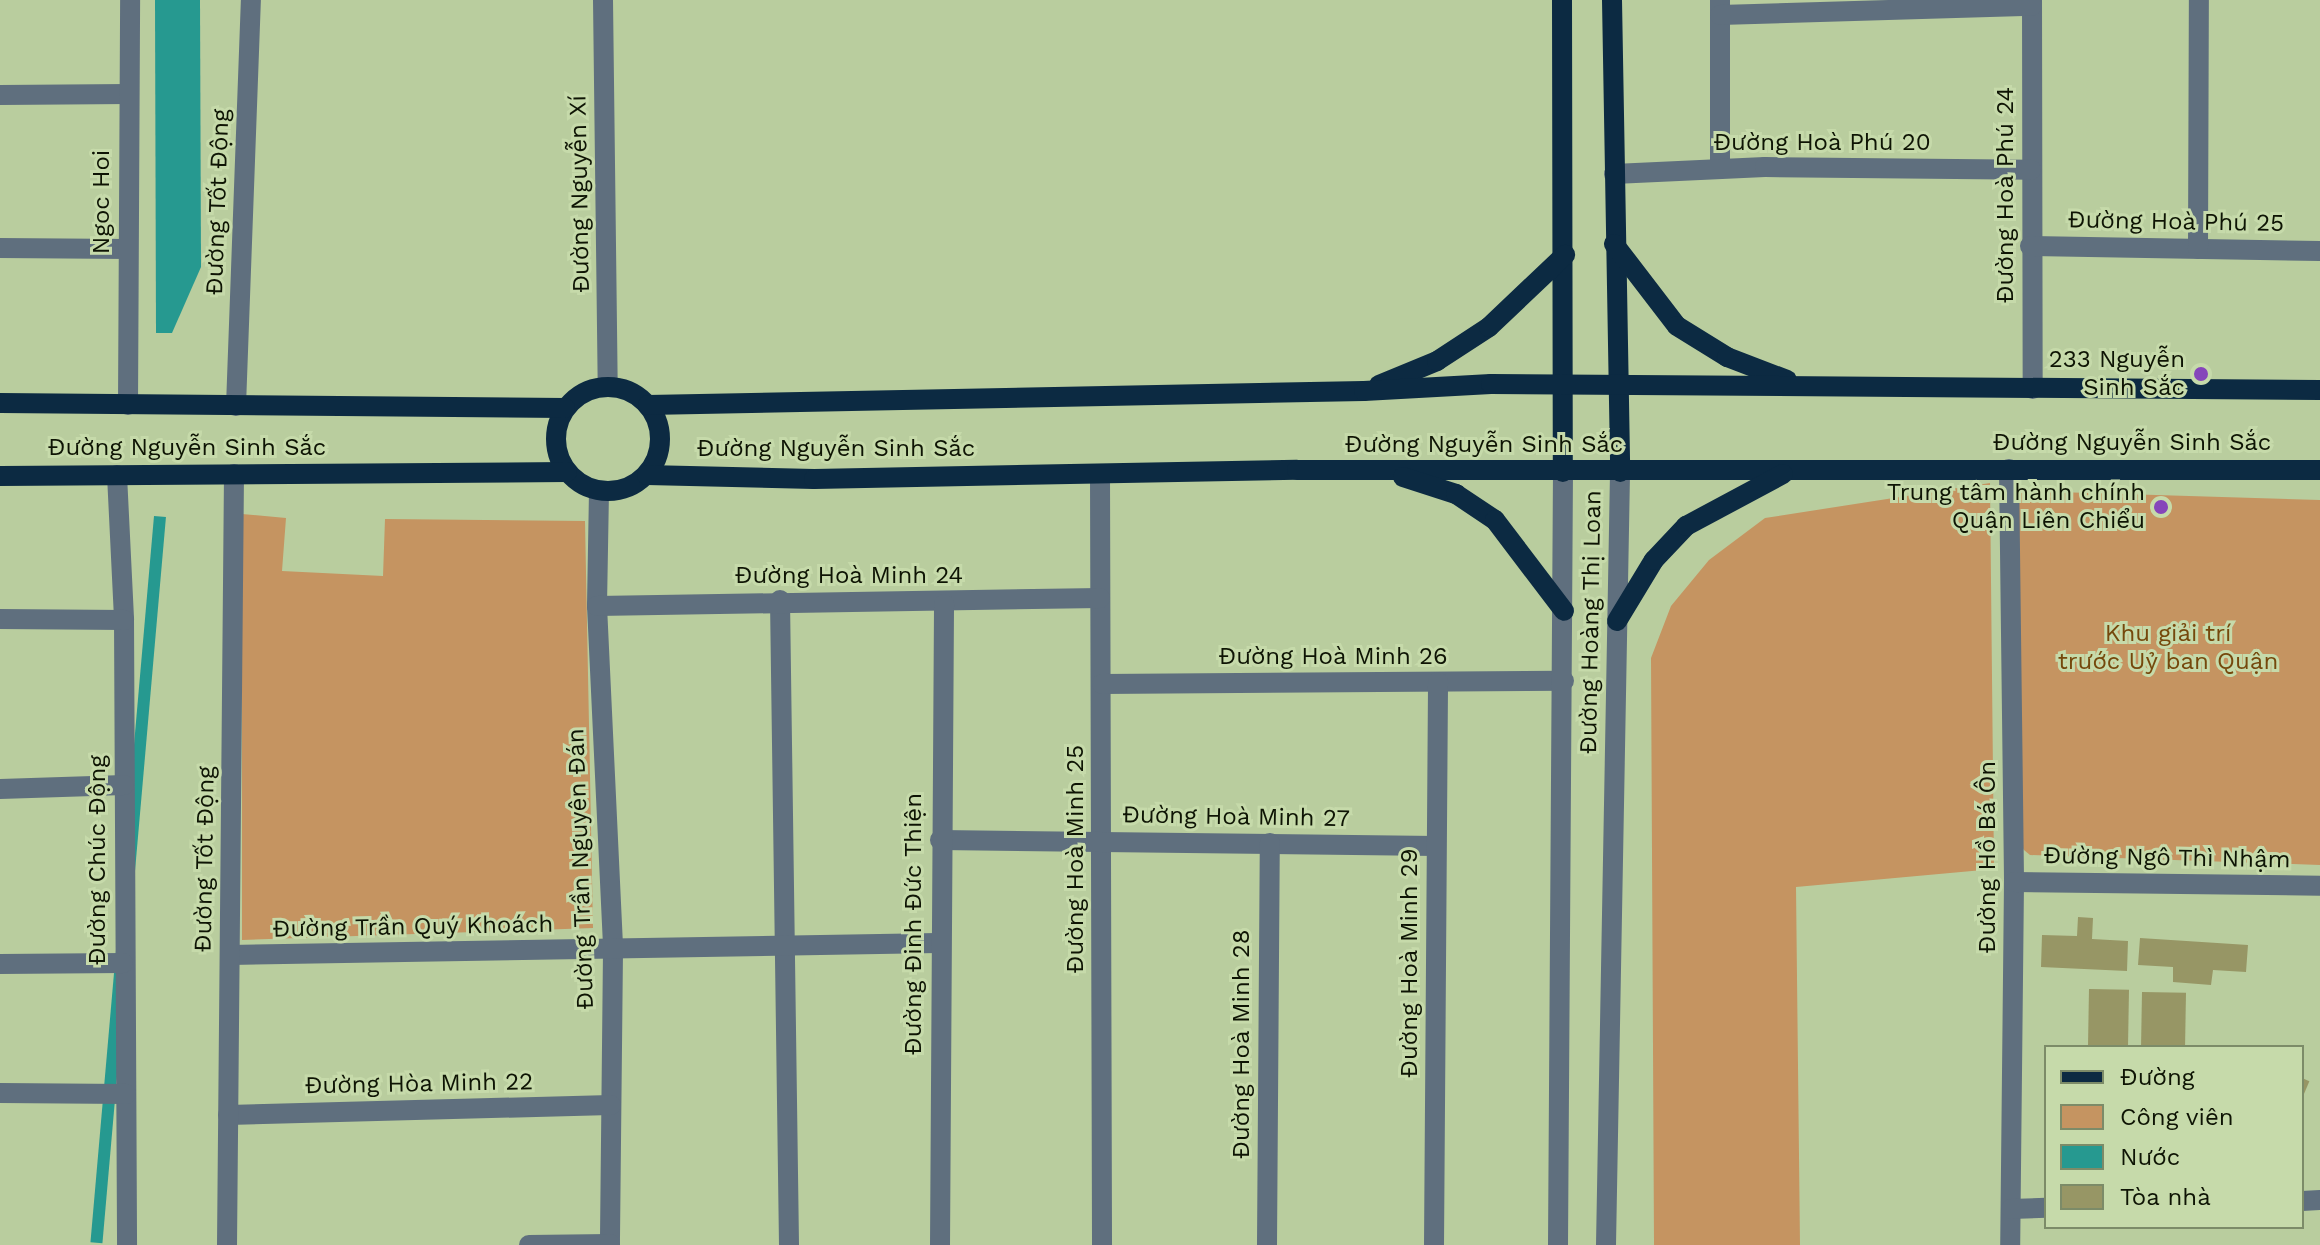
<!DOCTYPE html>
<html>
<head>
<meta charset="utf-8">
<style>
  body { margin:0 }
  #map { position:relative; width:2320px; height:1245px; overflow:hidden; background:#b9cd9e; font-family:"Work Sans",sans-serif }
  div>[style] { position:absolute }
  .green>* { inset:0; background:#c59461 }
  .water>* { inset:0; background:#269990; transform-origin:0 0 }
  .building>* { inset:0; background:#979665; transform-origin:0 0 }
  .minor>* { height:20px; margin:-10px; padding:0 10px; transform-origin:10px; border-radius:10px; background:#5f6f7e }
  .major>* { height:20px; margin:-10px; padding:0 10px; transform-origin:10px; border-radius:10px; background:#0c2a42 }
  .major>.ring { margin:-10px; padding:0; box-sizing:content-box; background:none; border:20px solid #0c2a42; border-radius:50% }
  .dots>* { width:22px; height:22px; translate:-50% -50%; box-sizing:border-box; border:4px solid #c6daaa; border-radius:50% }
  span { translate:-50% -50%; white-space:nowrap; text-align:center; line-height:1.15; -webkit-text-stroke:6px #c6daaa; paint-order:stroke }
  .street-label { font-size:24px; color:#0e1404 }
  .poi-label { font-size:24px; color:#0e1404 }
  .right { translate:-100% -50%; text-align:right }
  .park-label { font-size:24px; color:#75480c }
  .legend { position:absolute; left:2044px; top:1045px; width:260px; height:184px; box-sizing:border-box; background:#c6daaa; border:2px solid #7c8b68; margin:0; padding:10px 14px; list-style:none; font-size:24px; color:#0e1404 }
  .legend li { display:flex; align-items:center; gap:16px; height:40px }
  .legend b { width:40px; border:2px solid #7c8b68 }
</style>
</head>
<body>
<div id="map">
  <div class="green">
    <i style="clip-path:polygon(1990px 483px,1994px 869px,1796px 887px,1800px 1245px,1654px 1245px,1651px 658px,1671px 606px,1709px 560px,1765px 518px)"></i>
    <i style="clip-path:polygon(2025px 491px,2320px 500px,2320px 865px,2030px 855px,2024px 850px,2020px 843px,2017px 494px)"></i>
    <i style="clip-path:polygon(242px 514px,286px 518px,282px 571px,383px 576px,385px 519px,585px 521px,593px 928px,242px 940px)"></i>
  </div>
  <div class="water">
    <i style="clip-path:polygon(155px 0,200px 0,201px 267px,172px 333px,156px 333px)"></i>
    <i style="left:154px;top:516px;width:12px;height:729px;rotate:5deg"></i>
  </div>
  <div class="building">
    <i style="clip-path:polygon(2078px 917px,2093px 918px,2092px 939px,2128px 941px,2127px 971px,2041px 967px,2042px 935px,2077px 936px)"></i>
    <i style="clip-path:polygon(2140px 938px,2248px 945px,2246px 972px,2213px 970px,2211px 985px,2173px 982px,2173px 967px,2138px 965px)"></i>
    <i style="left:2089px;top:989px;width:40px;height:58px;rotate:1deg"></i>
    <i style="left:2142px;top:992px;width:44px;height:55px;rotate:1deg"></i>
    <i style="left:2302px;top:1078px;width:8px;height:50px;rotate:23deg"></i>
  </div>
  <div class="minor">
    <i style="left:603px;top:0;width:386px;rotate:89.3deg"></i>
    <i style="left:1720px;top:0;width:169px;rotate:90deg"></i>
    <i style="left:2032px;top:0;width:389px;rotate:89.9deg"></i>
    <i style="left:1720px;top:15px;width:312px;rotate:-1.7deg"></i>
    <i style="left:0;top:95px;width:129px;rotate:-0.4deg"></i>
    <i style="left:1614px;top:174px;width:151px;rotate:-2.7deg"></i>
    <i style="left:1765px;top:167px;width:266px;rotate:0.6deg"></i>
    <i style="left:2030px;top:246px;width:290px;rotate:1deg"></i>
    <i style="left:0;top:248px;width:128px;rotate:0.4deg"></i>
    <i style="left:2198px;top:249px;width:249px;rotate:-89.8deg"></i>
    <i style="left:128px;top:405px;width:405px;rotate:-89.7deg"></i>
    <i style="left:236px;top:406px;width:406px;rotate:-87.9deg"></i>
    <i style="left:2009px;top:469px;width:413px;rotate:89.3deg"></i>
    <i style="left:2014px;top:882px;width:363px;rotate:90.6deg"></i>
    <i style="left:1100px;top:474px;width:771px;rotate:89.85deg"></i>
    <i style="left:117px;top:475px;width:145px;rotate:87.2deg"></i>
    <i style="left:124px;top:620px;width:625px;rotate:89.72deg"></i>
    <i style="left:599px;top:491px;width:115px;rotate:91deg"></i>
    <i style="left:597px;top:606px;width:345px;rotate:87.3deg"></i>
    <i style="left:613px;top:951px;width:294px;rotate:90.6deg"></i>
    <i style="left:780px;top:600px;width:645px;rotate:89.2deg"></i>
    <i style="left:597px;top:606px;width:503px;rotate:-0.91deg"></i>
    <i style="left:0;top:619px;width:124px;rotate:0.5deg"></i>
    <i style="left:1102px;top:684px;width:462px;rotate:-0.4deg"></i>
    <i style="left:0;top:789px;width:124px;rotate:-1.8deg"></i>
    <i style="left:940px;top:840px;width:496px;rotate:0.7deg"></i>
    <i style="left:2014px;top:882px;width:306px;rotate:0.7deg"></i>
    <i style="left:230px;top:955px;width:708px;rotate:-0.97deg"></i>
    <i style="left:0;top:964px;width:123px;rotate:-0.5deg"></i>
    <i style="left:0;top:1093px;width:126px;rotate:0.5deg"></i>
    <i style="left:228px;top:1115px;width:383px;rotate:-1.5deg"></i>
    <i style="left:2302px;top:1201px;width:18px;rotate:-3deg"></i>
    <i style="left:2011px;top:1209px;width:35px;rotate:-2deg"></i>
    <i style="left:227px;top:1245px;width:771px;rotate:-89.48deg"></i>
    <i style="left:529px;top:1245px;width:81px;rotate:-0.7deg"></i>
    <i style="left:940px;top:1245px;width:641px;rotate:-89.64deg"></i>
    <i style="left:1267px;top:1245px;width:402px;rotate:-89.6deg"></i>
    <i style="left:1434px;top:1245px;width:563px;rotate:-89.59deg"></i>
    <i style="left:1558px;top:1245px;width:773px;rotate:-89.63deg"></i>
    <i style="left:1606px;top:1245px;width:773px;rotate:-88.96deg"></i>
  </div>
  <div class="major">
    <i style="left:1562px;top:0;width:472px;rotate:89.9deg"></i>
    <i style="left:1612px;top:0;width:472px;rotate:89deg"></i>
    <i style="left:1614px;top:244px;width:103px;rotate:52.5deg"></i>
    <i style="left:1677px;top:326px;width:59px;rotate:31.8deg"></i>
    <i style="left:1727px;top:357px;width:64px;rotate:21deg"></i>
    <i style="left:1379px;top:385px;width:63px;rotate:-22.5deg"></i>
    <i style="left:1437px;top:361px;width:62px;rotate:-33.2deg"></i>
    <i style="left:1489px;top:327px;width:105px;rotate:-43.5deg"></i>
    <i class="ring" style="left:556px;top:387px;width:84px;height:84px"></i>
    <i style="left:0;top:403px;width:565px;rotate:0.51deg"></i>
    <i style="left:648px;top:405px;width:716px;rotate:-1.12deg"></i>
    <i style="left:1364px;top:391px;width:127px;rotate:-3.2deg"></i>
    <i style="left:1491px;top:384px;width:829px;rotate:0.41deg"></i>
    <i style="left:647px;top:475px;width:167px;rotate:1.4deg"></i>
    <i style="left:814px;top:479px;width:483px;rotate:-1.1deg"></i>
    <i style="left:1297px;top:470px;width:1023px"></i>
    <i style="left:0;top:476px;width:567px;rotate:-0.4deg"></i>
    <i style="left:1403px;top:477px;width:56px;rotate:17.8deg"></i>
    <i style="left:1456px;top:494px;width:47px;rotate:33.7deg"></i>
    <i style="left:1495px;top:520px;width:114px;rotate:52.8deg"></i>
    <i style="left:1617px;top:621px;width:71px;rotate:-58.8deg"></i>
    <i style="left:1654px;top:560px;width:47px;rotate:-46.7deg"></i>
    <i style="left:1686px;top:526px;width:110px;rotate:-28.2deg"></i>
  </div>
  <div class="dots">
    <i style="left:2201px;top:374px;background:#8645ba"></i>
    <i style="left:2161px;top:507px;background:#8645ba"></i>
  </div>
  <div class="street-label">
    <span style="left:1822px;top:143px">Đường Hoà Phú 20</span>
    <span style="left:580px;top:194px;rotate:-91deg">Đường Nguyễn Xí</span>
    <span style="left:2006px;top:195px;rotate:-90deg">Đường Hoà Phú 24</span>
    <span style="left:102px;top:202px;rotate:-90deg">Ngoc Hoi</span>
    <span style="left:218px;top:202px;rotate:-88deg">Đường Tốt Động</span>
    <span style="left:2176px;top:222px;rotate:1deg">Đường Hoà Phú 25</span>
    <span style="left:2132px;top:443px">Đường Nguyễn Sinh Sắc</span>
    <span style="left:1484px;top:445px">Đường Nguyễn Sinh Sắc</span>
    <span style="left:187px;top:448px">Đường Nguyễn Sinh Sắc</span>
    <span style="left:836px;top:449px">Đường Nguyễn Sinh Sắc</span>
    <span style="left:849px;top:576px">Đường Hoà Minh 24</span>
    <span style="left:1591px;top:622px;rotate:-89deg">Đường Hoàng Thị Loan</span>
    <span style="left:1333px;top:657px">Đường Hoà Minh 26</span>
    <span style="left:1236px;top:817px;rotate:1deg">Đường Hoà Minh 27</span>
    <span style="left:1988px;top:857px;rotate:-90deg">Đường Hồ Bá Ôn</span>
    <span style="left:2167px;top:858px;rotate:1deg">Đường Ngô Thì Nhậm</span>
    <span style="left:205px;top:859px;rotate:-89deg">Đường Tốt Động</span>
    <span style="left:1076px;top:859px;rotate:-90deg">Đường Hoà Minh 25</span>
    <span style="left:98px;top:860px;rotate:-90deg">Đường Chúc Động</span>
    <span style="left:581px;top:869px;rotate:-92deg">Đường Trần Nguyên Đán</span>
    <span style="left:914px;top:924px;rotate:-90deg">Đường Đinh Đức Thiện</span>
    <span style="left:413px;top:927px;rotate:-1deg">Đường Trần Quý Khoách</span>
    <span style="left:1410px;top:963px;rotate:-90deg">Đường Hoà Minh 29</span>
    <span style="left:1242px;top:1044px;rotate:-90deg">Đường Hoà Minh 28</span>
    <span style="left:419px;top:1084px;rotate:-1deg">Đường Hòa Minh 22</span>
  </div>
  <div class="poi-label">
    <span class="right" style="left:2185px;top:374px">233 Nguyễn<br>Sinh Sắc</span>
    <span class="right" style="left:2145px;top:507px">Trung tâm hành chính<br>Quận Liên Chiểu</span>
  </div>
  <div class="park-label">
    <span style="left:2168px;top:648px">Khu giải trí<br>trước Uỷ ban Quận</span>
  </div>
  <ul class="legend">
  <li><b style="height:10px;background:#0c2a42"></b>Đường</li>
  <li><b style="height:22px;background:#c59461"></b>Công viên</li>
  <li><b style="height:22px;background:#269990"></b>Nước</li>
  <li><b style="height:22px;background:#979665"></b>Tòa nhà</li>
  </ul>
</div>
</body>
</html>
